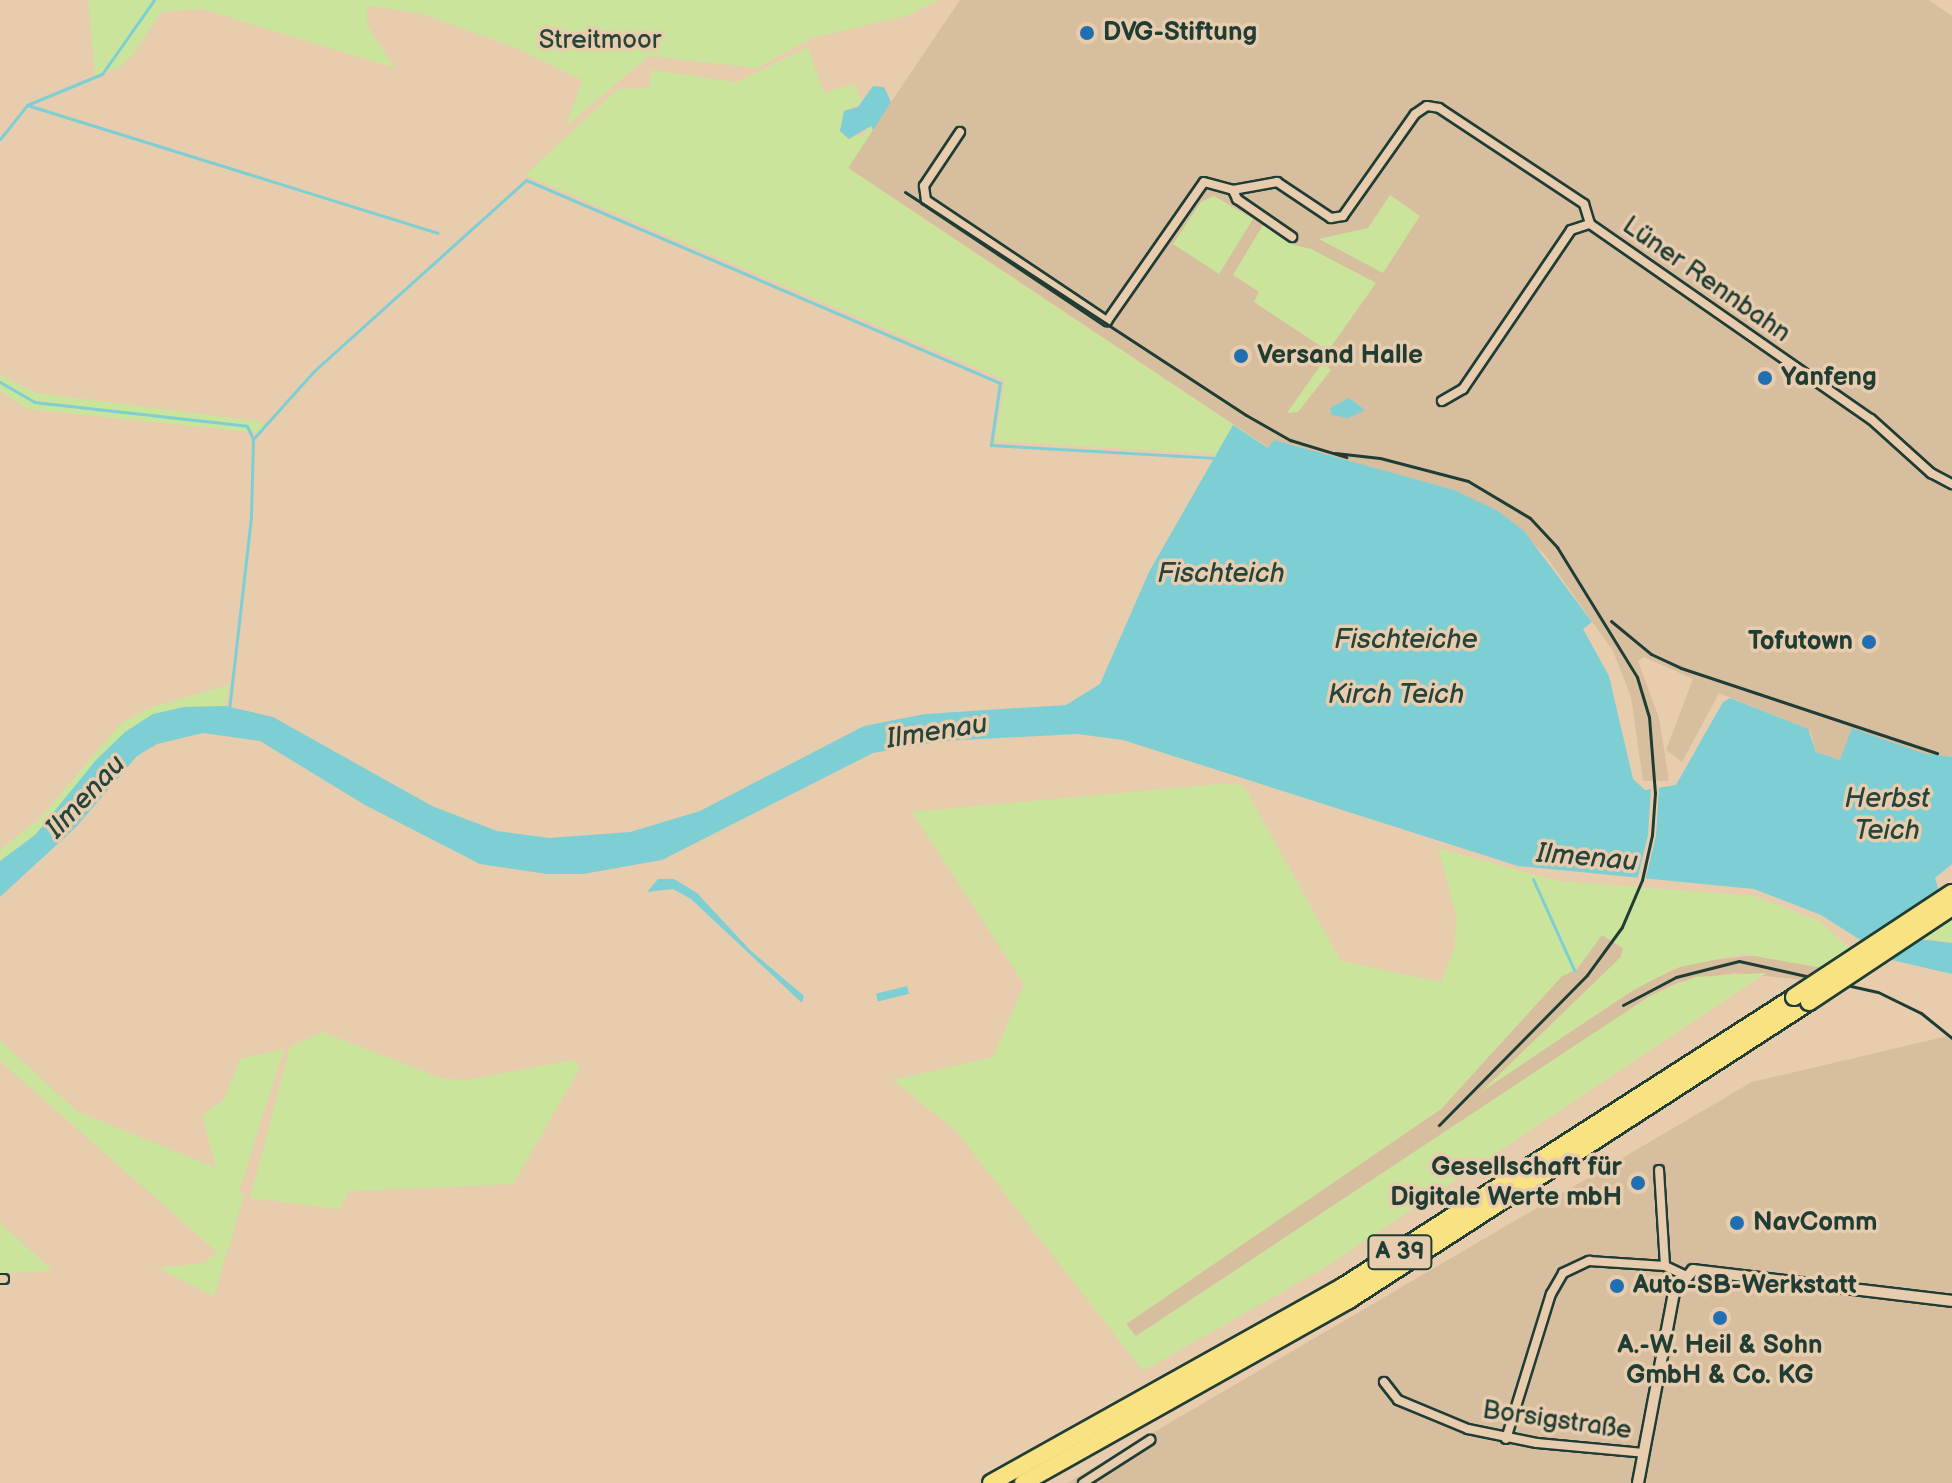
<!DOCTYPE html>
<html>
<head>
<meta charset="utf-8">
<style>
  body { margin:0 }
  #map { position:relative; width:1952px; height:1483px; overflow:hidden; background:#e7ccae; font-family:"Balsamiq Sans",sans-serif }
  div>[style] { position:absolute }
  .built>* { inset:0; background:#d7be9f }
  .green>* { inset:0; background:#cae59b }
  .water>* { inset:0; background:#7dcfd4; transform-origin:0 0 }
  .pier>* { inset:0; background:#e7ccae }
  .stream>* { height:3px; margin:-1.5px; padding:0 1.5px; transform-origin:1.5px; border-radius:1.5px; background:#7dcfd4 }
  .roads { filter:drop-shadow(2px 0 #1f3d34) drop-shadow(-2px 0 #1f3d34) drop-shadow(0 2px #1f3d34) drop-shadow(0 -2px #1f3d34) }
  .minor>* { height:8px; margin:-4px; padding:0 4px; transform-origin:4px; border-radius:4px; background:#e7ccae }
  .tertiary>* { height:10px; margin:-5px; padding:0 5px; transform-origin:5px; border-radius:5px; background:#e7ccae }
  .motorway>* { height:16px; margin:-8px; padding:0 8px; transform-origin:8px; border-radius:8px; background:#f8e281 }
  .rail>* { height:3px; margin:-1.5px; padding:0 1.5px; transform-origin:1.5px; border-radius:1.5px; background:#1f3d34 }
  .bridges { filter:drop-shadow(2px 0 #1f3d34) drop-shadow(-2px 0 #1f3d34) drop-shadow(0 2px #1f3d34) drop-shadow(0 -2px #1f3d34) }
  .motorway-bridge>* { height:16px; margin:-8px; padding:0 8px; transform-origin:8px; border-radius:8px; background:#f8e281 }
  .dots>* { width:22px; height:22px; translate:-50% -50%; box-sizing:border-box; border:4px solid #e7ccae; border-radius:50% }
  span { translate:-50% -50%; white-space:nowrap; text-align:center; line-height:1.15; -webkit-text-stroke:7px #e7ccae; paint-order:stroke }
  .shield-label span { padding:2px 6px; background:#e7ccae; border:2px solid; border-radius:6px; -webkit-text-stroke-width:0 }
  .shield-label { font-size:24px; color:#1f3d34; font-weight:700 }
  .poi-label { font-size:26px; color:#1f3d34; font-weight:700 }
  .left { translate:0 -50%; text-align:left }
  .right { translate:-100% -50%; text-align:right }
  .park-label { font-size:26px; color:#284539 }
  .street-label { font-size:26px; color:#1f3d34 }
  .water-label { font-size:28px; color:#24443c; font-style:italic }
</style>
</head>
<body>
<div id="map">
  <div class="built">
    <i style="clip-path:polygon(960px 0,1929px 0,1952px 16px,1952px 757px,1922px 753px,1841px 760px,1816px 752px,1811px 733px,1803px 727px,1719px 693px,1682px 762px,1666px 750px,1693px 679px,1644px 657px,1638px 661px,1659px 718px,1669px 781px,1643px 781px,1631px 697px,1613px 651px,1546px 556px,1511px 521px,1453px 490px,1274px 440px,1269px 448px,847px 167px)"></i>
    <i style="clip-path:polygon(1602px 935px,1623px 948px,1621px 957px,1487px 1087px,1643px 984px,1691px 962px,1760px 955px,1823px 968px,1804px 980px,1735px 973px,1679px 982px,1650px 996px,1136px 1337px,1126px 1324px,1441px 1109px,1562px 976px,1577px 969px)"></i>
    <i style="clip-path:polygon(1952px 1035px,1952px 1483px,1067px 1483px,1752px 1082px)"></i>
  </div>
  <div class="green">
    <i style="clip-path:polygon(88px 0,939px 0,906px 16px,812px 38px,757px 68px,649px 56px,566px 126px,582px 80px,516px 48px,420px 13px,367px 6px,367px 25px,395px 68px,202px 9px,161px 12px,133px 55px,120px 67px,95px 77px)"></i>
    <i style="clip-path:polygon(808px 47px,824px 93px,854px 84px,862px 103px,844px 111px,840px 131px,844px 136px,863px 136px,871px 126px,873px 130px,848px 168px,1268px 448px,1630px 774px,1640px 788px,1660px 792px,1815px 753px,1952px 863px,1101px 684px,1219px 454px,995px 441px,1005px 380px,525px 175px,618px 89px,649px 88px,651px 70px,737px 82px)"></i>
    <i style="clip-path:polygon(1390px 195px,1420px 216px,1383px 273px,1319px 239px,1368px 228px)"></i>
    <i style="clip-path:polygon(1214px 196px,1253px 219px,1219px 274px,1173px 244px,1201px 202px)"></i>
    <i style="clip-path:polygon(1263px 225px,1291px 244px,1311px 249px,1376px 283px,1328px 351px,1254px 302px,1259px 292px,1233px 275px)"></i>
    <i style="clip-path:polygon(1323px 362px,1331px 370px,1298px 412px,1287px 413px)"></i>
    <i style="clip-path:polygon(0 375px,37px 393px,256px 421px,269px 427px,259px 433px,27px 409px,0 391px)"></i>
    <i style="clip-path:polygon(229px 685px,225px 706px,184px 707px,153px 714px,35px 835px,0 861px,0 850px,41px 817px,120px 724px,149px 708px)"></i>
    <i style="clip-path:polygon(1220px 784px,1243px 785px,1341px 961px,1441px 982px,1455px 946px,1456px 915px,1438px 848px,1558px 881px,1754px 896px,1819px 921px,1851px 949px,1823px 968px,1743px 954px,1675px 968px,1628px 993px,1481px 1092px,1621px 957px,1623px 948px,1602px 935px,1577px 969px,1562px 976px,1441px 1109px,1126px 1324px,1136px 1336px,1650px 996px,1695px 977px,1766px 973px,1321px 1270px,1143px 1371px,956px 1131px,893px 1080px,993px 1057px,1024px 984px,912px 812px)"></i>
    <i style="clip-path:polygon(1952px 917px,1952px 942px,1919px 938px)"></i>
    <i style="clip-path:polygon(322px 1032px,441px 1078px,466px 1080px,574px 1060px,580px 1068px,513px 1184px,349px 1191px,339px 1209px,250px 1198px,290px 1047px)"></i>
    <i style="clip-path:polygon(0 1040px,76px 1111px,216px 1168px,202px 1115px,224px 1100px,240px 1059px,284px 1049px,239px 1191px,244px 1195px,214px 1296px,158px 1268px,204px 1263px,217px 1252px,0 1061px)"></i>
    <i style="clip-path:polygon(0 1223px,53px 1271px,0 1273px)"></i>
  </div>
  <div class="water">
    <i style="clip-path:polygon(873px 86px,884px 87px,891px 102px,873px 130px,871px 126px,849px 139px,840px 131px,844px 111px,858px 107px)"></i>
    <i style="clip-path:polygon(1349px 398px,1365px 410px,1348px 418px,1332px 415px,1330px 408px)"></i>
    <i style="clip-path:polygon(1233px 425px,1268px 448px,1274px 440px,1454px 490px,1498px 511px,1524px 531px,1592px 622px,1583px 629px,1609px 676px,1633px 779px,1645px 790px,1676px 785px,1723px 702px,1730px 698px,1808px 729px,1816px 752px,1840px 760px,1852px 728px,1922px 753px,1952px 757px,1952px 864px,1935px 878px,1939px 891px,1889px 924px,1918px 939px,1952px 943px,1952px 974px,1892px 960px,1821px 915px,1754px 889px,1518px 866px,1123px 740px,1077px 734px,944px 741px,873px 753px,662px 860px,583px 874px,547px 874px,480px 864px,365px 805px,260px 741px,203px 733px,157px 744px,137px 756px,76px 827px,0 897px,0 861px,35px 835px,96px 760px,125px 732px,153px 714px,184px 707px,225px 706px,273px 717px,432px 806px,497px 831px,549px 838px,630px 832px,700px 811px,864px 726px,925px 714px,1066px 705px,1100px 684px,1149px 572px)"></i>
    <i style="clip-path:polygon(658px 879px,674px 879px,697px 893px,750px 950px,804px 996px,802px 1003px,691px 899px,673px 889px,647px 892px)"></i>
    <i style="left:907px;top:986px;width:8px;height:32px;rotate:76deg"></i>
  </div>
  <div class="pier">
    <i style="clip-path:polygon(1651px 787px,1659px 787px,1656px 836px,1644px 885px,1636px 885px,1648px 835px)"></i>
  </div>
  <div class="stream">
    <i style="left:27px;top:105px;width:430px;rotate:17.3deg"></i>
    <i style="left:0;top:139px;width:43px;rotate:-51.5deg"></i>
    <i style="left:27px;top:105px;width:81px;rotate:-22.5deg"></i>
    <i style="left:102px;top:74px;width:90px;rotate:-54.9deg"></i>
    <i style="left:0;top:382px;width:39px;rotate:30deg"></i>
    <i style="left:34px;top:402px;width:214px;rotate:6.4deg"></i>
    <i style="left:247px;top:426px;width:14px;rotate:65deg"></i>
    <i style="left:253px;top:439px;width:78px;rotate:91.5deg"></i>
    <i style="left:251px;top:517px;width:193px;rotate:96.5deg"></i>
    <i style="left:253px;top:439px;width:91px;rotate:-48.1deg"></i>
    <i style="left:314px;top:371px;width:285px;rotate:-42deg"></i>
    <i style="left:526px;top:180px;width:516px;rotate:23.18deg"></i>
    <i style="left:1000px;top:383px;width:63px;rotate:98.3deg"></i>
    <i style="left:991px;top:445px;width:228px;rotate:3.3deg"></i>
    <i style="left:1533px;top:879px;width:100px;rotate:65.7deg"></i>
  </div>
  <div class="roads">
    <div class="minor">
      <i style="left:960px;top:132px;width:65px;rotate:123.7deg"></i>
      <i style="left:924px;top:186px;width:14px;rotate:82deg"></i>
      <i style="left:926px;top:200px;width:218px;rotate:33.8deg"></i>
      <i style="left:1107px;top:321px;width:169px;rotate:-55.1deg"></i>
      <i style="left:1204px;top:182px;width:30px;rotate:15deg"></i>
      <i style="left:1233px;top:190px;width:45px;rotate:-10.3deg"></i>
      <i style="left:1277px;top:182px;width:65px;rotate:33.7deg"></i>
      <i style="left:1331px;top:218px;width:12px;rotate:-9deg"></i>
      <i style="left:1343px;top:216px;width:125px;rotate:-54.8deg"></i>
      <i style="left:1415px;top:114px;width:14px;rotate:-34deg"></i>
      <i style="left:1427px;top:106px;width:12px;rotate:9deg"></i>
      <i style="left:1439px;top:108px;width:174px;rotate:33.5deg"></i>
      <i style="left:1584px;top:204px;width:21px;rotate:73deg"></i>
      <i style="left:1233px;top:190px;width:10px;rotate:66deg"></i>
      <i style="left:1237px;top:199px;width:67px;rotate:34.6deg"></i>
      <i style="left:1442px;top:401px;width:24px;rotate:-30deg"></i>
      <i style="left:1463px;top:389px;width:192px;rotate:-55.8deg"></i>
      <i style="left:1571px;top:230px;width:20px;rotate:-18deg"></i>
      <i style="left:1590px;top:224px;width:342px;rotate:34.8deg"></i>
      <i style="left:1871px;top:419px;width:81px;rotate:42deg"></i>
      <i style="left:1931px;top:473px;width:24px;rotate:28deg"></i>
      <i style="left:1659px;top:1170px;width:96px;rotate:86.4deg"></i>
      <i style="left:0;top:1279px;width:4px"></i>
      <i style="left:1384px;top:1382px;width:23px;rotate:52deg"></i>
      <i style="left:1398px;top:1400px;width:76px;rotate:22.5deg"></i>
      <i style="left:1468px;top:1429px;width:70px;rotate:11.5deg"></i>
      <i style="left:1537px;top:1443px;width:107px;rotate:5.3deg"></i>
      <i style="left:1506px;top:1439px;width:152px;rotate:-72.8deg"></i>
      <i style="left:1551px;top:1294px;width:24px;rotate:-60deg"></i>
      <i style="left:1563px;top:1273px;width:29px;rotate:-25deg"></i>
      <i style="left:1589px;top:1261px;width:76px;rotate:3.8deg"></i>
      <i style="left:1665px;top:1266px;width:21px;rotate:25deg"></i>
      <i style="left:1083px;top:1483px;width:80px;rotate:-32.7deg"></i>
    </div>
    <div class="tertiary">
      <i style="left:1638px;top:1483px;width:194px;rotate:-79.3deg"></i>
      <i style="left:1674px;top:1292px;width:29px;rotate:-49deg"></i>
      <i style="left:1693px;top:1270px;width:261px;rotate:6.8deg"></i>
    </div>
    <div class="motorway">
      <i style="left:991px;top:1483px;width:402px;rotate:-29.2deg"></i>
      <i style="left:1342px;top:1287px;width:537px;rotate:-32.68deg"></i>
      <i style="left:1023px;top:1483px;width:374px;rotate:-29.3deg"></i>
      <i style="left:1349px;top:1300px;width:548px;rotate:-32.94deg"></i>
    </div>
  </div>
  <div class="rail">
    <i style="left:905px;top:192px;width:407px;rotate:33.2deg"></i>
    <i style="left:1246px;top:415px;width:51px;rotate:29.6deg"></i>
    <i style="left:1290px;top:440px;width:59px;rotate:16.9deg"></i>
    <i style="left:1335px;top:453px;width:45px;rotate:6.3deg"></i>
    <i style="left:1380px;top:458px;width:91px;rotate:14.6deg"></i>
    <i style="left:1468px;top:481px;width:72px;rotate:30.8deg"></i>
    <i style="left:1530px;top:518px;width:40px;rotate:47deg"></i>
    <i style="left:1557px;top:547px;width:153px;rotate:58.4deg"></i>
    <i style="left:1637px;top:677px;width:42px;rotate:73.3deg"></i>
    <i style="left:1649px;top:717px;width:76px;rotate:85.5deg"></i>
    <i style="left:1655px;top:793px;width:42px;rotate:94.1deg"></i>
    <i style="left:1652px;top:835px;width:46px;rotate:102.5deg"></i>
    <i style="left:1642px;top:880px;width:51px;rotate:113.1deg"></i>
    <i style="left:1622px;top:927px;width:59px;rotate:126.1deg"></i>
    <i style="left:1587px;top:975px;width:211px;rotate:134.6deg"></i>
    <i style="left:1611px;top:621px;width:52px;rotate:39.5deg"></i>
    <i style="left:1651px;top:654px;width:33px;rotate:25deg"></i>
    <i style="left:1681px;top:668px;width:270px;rotate:18.4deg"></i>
    <i style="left:1623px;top:1005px;width:60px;rotate:-27.8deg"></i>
    <i style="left:1676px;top:977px;width:65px;rotate:-14.3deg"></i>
    <i style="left:1739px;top:961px;width:142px;rotate:12.6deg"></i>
    <i style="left:1878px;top:992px;width:48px;rotate:26deg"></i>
    <i style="left:1921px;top:1013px;width:40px;rotate:39deg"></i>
  </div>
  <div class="bridges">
    <div class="motorway-bridge">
      <i style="left:1794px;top:997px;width:189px;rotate:-33.4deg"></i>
      <i style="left:1809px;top:1002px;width:172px;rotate:-33.6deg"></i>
    </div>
  </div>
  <div class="dots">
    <i style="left:1087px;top:33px;background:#1f6fb2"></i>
    <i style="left:1241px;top:356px;background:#1f6fb2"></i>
    <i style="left:1765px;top:378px;background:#1f6fb2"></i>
    <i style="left:1869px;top:642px;background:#1f6fb2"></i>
    <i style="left:1638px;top:1183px;background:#1f6fb2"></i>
    <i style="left:1737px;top:1223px;background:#1f6fb2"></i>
    <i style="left:1617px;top:1286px;background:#1f6fb2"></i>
    <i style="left:1720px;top:1318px;background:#1f6fb2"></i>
  </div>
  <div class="shield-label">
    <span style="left:1400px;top:1252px">A 39</span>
  </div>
  <div class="poi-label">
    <span class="left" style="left:1103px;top:33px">DVG-Stiftung</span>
    <span class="left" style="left:1257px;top:356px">Versand Halle</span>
    <span class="left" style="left:1781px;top:378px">Yanfeng</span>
    <span class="right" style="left:1853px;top:642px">Tofutown</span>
    <span class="right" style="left:1622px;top:1183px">Gesellschaft für<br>Digitale Werte mbH</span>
    <span class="left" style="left:1753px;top:1223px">NavComm</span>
    <span class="left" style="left:1633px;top:1286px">Auto-SB-Werkstatt</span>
    <span style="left:1720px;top:1361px">A.-W. Heil &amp; Sohn<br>GmbH &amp; Co. KG</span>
  </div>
  <div class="park-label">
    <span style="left:600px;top:41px">Streitmoor</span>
  </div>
  <div class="street-label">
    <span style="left:1706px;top:280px;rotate:35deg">Lüner Rennbahn</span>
    <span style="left:1557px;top:1421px;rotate:8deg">Borsigstraße</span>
  </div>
  <div class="water-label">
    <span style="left:1221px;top:574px">Fischteich</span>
    <span style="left:1406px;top:640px">Fischteiche</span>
    <span style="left:1396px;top:695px">Kirch Teich</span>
    <span style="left:937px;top:732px;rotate:-9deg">Ilmenau</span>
    <span style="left:86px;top:797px;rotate:-47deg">Ilmenau</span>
    <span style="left:1887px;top:815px">Herbst<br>Teich</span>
    <span style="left:1587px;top:858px;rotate:5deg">Ilmenau</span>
  </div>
</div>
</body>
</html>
